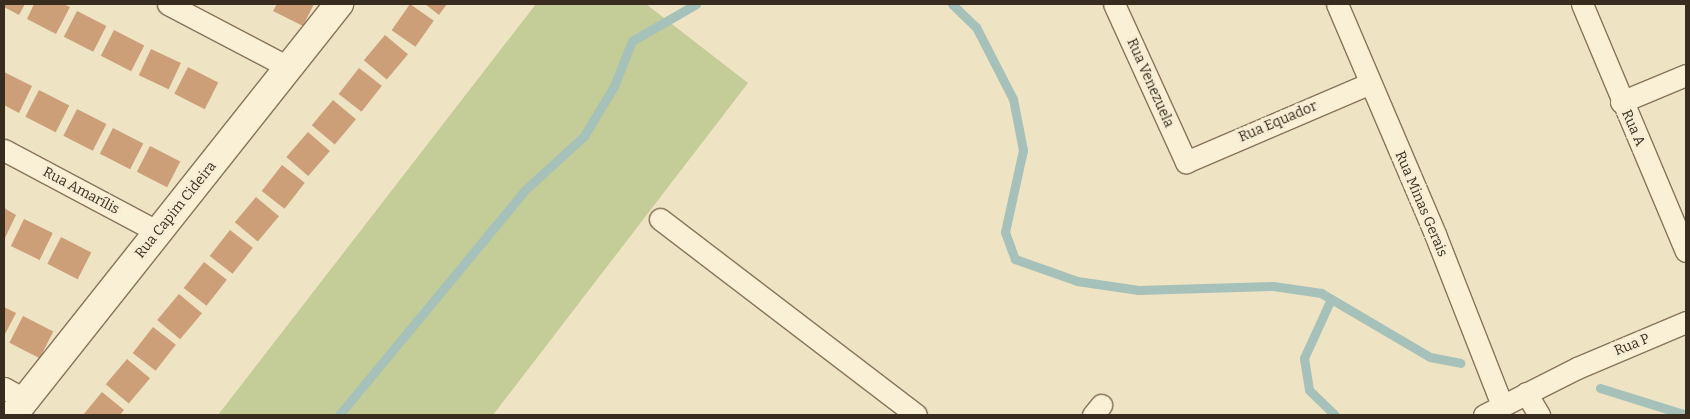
<!DOCTYPE html>
<html>
<head>
<meta charset="utf-8">
<style>
  body { margin:0 }
  #map { position:relative; width:1690px; height:419px; overflow:hidden; background:#eee3c3; font-family:Bitter,serif }
  div>[style] { position:absolute }
  .green>* { inset:0; background:#c4cc97 }
  .stream>* { height:9px; margin:-4.5px; padding:0 4.5px; transform-origin:4.5px; border-radius:4.5px; background:#a5c1ba }
  .building>* { inset:0; background:#cc9f79; transform-origin:0 0 }
  .roads { filter:drop-shadow(1px 0 #88745a) drop-shadow(-1px 0 #88745a) drop-shadow(0 1px #88745a) drop-shadow(0 -1px #88745a) }
  .street>* { height:21px; margin:-10.5px; padding:0 10.5px; transform-origin:10.5px; border-radius:10.5px; background:#f9f0d6 }
  .secondary>* { height:28px; margin:-14px; padding:0 14px; transform-origin:14px; border-radius:14px; background:#f9f0d6 }
  span { translate:-50% -50%; white-space:nowrap; text-align:center; line-height:1.15; -webkit-text-stroke:4.5px #f6edd3; paint-order:stroke }
  .street-label { font-size:14px; color:#382c1e }
  .frame { position:absolute; inset:0; border:5px solid #382c1e; pointer-events:none }
</style>
</head>
<body>
<div id="map">
  <div class="green">
    <i style="clip-path:polygon(536px 4px,646px 4px,748px 83px,493px 415px,218px 415px)"></i>
  </div>
  <div class="stream">
    <i style="left:952px;top:4px;width:33px;rotate:44deg"></i>
    <i style="left:976px;top:27px;width:81px;rotate:62.8deg"></i>
    <i style="left:1013px;top:99px;width:52px;rotate:78.9deg"></i>
    <i style="left:1023px;top:150px;width:84px;rotate:102.4deg"></i>
    <i style="left:1005px;top:232px;width:29px;rotate:70deg"></i>
    <i style="left:1015px;top:259px;width:66px;rotate:19.5deg"></i>
    <i style="left:1077px;top:281px;width:62px;rotate:8.4deg"></i>
    <i style="left:1138px;top:290px;width:135px;rotate:-1.7deg"></i>
    <i style="left:1273px;top:286px;width:49px;rotate:8.3deg"></i>
    <i style="left:1321px;top:293px;width:126px;rotate:30.4deg"></i>
    <i style="left:1430px;top:357px;width:31px;rotate:11deg"></i>
    <i style="left:1331px;top:299px;width:65px;rotate:114.6deg"></i>
    <i style="left:1304px;top:358px;width:32px;rotate:81deg"></i>
    <i style="left:1309px;top:390px;width:36px;rotate:44deg"></i>
    <i style="left:1600px;top:388px;width:90px;rotate:17.4deg"></i>
    <i style="left:339px;top:415px;width:293px;rotate:-50.4deg"></i>
    <i style="left:526px;top:189px;width:79px;rotate:-42.4deg"></i>
    <i style="left:584px;top:136px;width:58px;rotate:-59deg"></i>
    <i style="left:614px;top:86px;width:48px;rotate:-68.2deg"></i>
    <i style="left:632px;top:41px;width:74px;rotate:-30deg"></i>
  </div>
  <div class="building">
    <i style="clip-path:polygon(4px 4px,25px 4px,19px 15px,4px 7px)"></i>
    <i style="clip-path:polygon(34px 4px,63px 4px,70px 7px,56px 34px,27px 19px)"></i>
    <i style="clip-path:polygon(277px 4px,314px 4px,303px 26px,273px 11px)"></i>
    <i style="left:410px;top:4px;width:29px;height:32px;rotate:35deg"></i>
    <i style="clip-path:polygon(425px 4px,447px 4px,439px 15px)"></i>
    <i style="left:77px;top:11px;width:33px;height:29px;rotate:27deg"></i>
    <i style="left:114px;top:30px;width:34px;height:29px;rotate:27deg"></i>
    <i style="left:385px;top:35px;width:30px;height:33px;rotate:40deg"></i>
    <i style="left:151px;top:49px;width:33px;height:29px;rotate:25deg"></i>
    <i style="left:188px;top:67px;width:34px;height:30px;rotate:27deg"></i>
    <i style="left:359px;top:68px;width:29px;height:33px;rotate:38deg"></i>
    <i style="clip-path:polygon(4px 72px,32px 86px,19px 113px,4px 105px)"></i>
    <i style="left:39px;top:90px;width:34px;height:30px;rotate:27deg"></i>
    <i style="left:333px;top:100px;width:30px;height:33px;rotate:40deg"></i>
    <i style="left:77px;top:109px;width:33px;height:30px;rotate:27deg"></i>
    <i style="left:113px;top:128px;width:34px;height:29px;rotate:27deg"></i>
    <i style="left:308px;top:132px;width:29px;height:33px;rotate:41deg"></i>
    <i style="left:150px;top:146px;width:34px;height:29px;rotate:27deg"></i>
    <i style="left:282px;top:165px;width:29px;height:33px;rotate:38deg"></i>
    <i style="left:256px;top:197px;width:30px;height:33px;rotate:40deg"></i>
    <i style="clip-path:polygon(4px 208px,16px 215px,4px 240px)"></i>
    <i style="left:24px;top:219px;width:32px;height:30px;rotate:26deg"></i>
    <i style="left:230px;top:230px;width:29px;height:33px;rotate:38deg"></i>
    <i style="left:61px;top:237px;width:34px;height:30px;rotate:27deg"></i>
    <i style="left:204px;top:262px;width:29px;height:33px;rotate:38deg"></i>
    <i style="left:179px;top:294px;width:30px;height:34px;rotate:40deg"></i>
    <i style="clip-path:polygon(4px 307px,16px 313px,4px 336px)"></i>
    <i style="left:23px;top:316px;width:34px;height:30px;rotate:27deg"></i>
    <i style="left:153px;top:327px;width:29px;height:33px;rotate:38deg"></i>
    <i style="left:127px;top:359px;width:30px;height:33px;rotate:40deg"></i>
    <i style="clip-path:polygon(102px 392px,124px 410px,120px 415px,83px 415px)"></i>
  </div>
  <div class="roads">
    <div class="street">
      <i style="left:168px;top:4px;width:138px;rotate:27.7deg"></i>
      <i style="left:1114px;top:4px;width:174px;rotate:65.5deg"></i>
      <i style="left:1186px;top:162px;width:200px;rotate:-23.2deg"></i>
      <i style="left:1337px;top:4px;width:250px;rotate:66.9deg"></i>
      <i style="left:1435px;top:234px;width:184px;rotate:68.6deg"></i>
      <i style="left:1582px;top:4px;width:268px;rotate:67.2deg"></i>
      <i style="left:1621px;top:102px;width:70px;rotate:-22.6deg"></i>
      <i style="left:4px;top:150px;width:174px;rotate:28deg"></i>
      <i style="left:660px;top:219px;width:322px;rotate:37.4deg"></i>
      <i style="left:4px;top:388px;width:25px;rotate:29deg"></i>
      <i style="left:1526px;top:393px;width:26px;rotate:59deg"></i>
      <i style="left:1093px;top:415px;width:13px;rotate:-51deg"></i>
      <i style="left:1484px;top:415px;width:104px;rotate:-26.8deg"></i>
      <i style="left:1577px;top:368px;width:118px;rotate:-22.9deg"></i>
    </div>
    <div class="secondary">
      <i style="left:13px;top:415px;width:525px;rotate:-51.58deg"></i>
    </div>
  </div>
  <div class="street-label">
    <span style="left:1150px;top:83px;rotate:66deg">Rua Venezuela</span>
    <span style="left:1278px;top:122px;rotate:-23deg">Rua Equador</span>
    <span style="left:1633px;top:128px;rotate:66deg">Rua A</span>
    <span style="left:81px;top:191px;rotate:28deg">Rua Amarílis</span>
    <span style="left:1421px;top:204px;rotate:67deg">Rua Minas Gerais</span>
    <span style="left:176px;top:210px;rotate:-51deg">Rua Capim Cideira</span>
    <span style="left:1632px;top:345px;rotate:-22deg">Rua P</span>
  </div>
  <div class="frame"></div>
</div>
</body>
</html>
